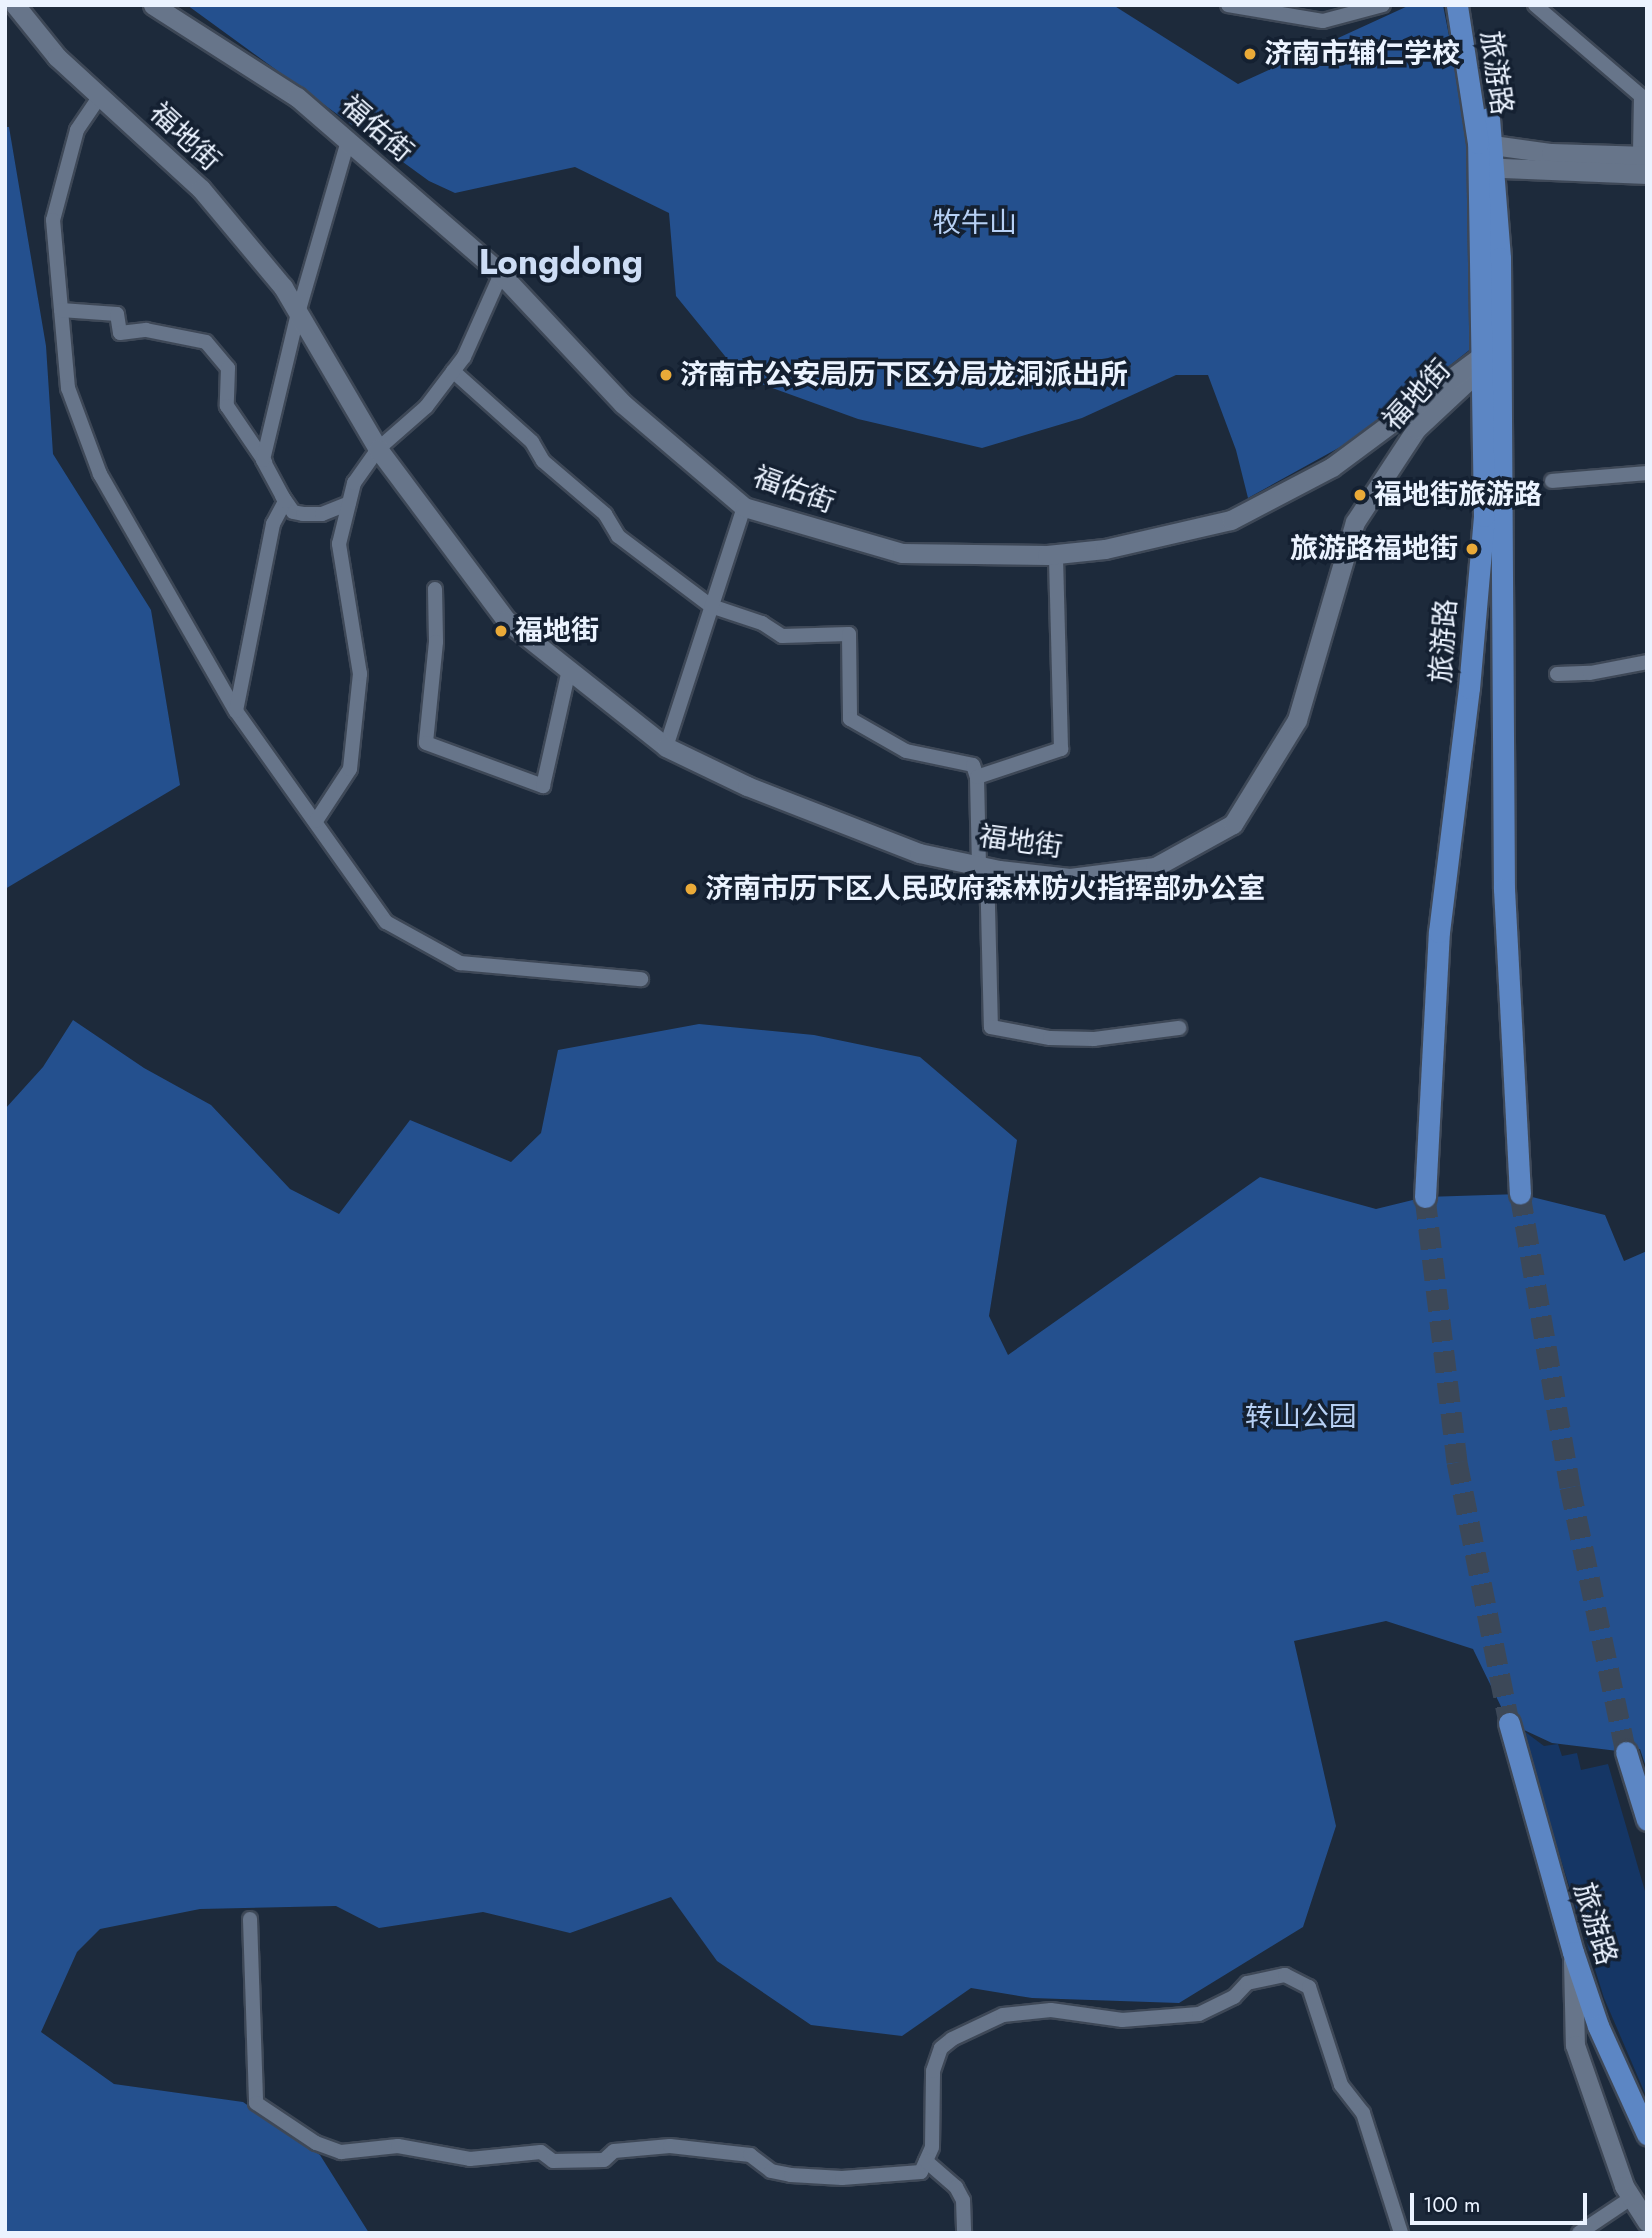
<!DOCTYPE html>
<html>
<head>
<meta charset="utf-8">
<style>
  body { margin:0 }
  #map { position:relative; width:1652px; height:2238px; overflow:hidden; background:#1d2a3b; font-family:Jost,"Noto Sans SC",sans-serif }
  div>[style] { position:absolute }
  .green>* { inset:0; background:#153665 }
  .forest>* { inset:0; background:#24508e }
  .primary-tunnel>* { height:21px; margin-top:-10.5px; transform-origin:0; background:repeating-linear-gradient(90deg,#3c4858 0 21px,transparent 0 31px) }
  .roads { filter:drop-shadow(2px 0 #3e4857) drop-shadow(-2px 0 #3e4857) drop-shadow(0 2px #3e4857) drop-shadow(0 -2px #3e4857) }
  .street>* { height:14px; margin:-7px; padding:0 7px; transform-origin:7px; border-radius:7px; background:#67758a }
  .secondary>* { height:19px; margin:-9.5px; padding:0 9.5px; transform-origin:9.5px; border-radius:9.5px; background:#67758a }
  .primary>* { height:21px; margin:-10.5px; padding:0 10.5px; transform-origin:10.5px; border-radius:10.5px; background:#5c86c4 }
  .dots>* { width:19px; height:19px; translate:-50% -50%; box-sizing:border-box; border:4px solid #142031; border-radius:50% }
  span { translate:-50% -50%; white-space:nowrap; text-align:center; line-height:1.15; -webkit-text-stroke:7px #142031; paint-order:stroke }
  .poi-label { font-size:28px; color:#ebf3ff; font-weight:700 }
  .left { translate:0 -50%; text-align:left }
  .right { translate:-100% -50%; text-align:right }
  .street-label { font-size:28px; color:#ebf3ff }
  .park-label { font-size:28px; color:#b7d0f4 }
  .district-label { font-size:35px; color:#cdddf5; font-weight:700 }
  .frame { position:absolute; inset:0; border:7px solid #ebf3ff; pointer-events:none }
  .scale { position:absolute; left:1410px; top:2193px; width:177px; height:32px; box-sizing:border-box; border:4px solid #ebf3ff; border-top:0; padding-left:9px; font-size:21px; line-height:24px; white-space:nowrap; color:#ebf3ff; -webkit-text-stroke:5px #142031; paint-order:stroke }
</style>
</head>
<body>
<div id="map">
  <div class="green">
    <i style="clip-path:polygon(1520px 1728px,1544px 1746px,1558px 1744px,1562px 1756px,1577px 1753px,1581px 1770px,1608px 1764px,1647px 1898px,1647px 2098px,1604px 1998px)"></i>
  </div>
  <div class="forest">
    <i style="clip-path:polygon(187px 5px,1113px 5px,1238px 84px,1410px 5px,1443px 5px,1473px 159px,1477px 344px,1362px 435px,1248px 498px,1236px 450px,1208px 375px,1176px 375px,1082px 418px,982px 448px,858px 419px,742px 377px,676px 296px,669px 213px,575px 167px,455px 193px,429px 181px)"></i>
    <i style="clip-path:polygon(5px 127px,9px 127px,46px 346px,53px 454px,151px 610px,180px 785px,5px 889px)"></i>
    <i style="clip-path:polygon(73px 1020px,144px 1068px,211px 1105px,290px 1189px,339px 1214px,410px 1120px,511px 1162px,541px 1133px,558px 1050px,699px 1024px,814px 1035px,920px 1057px,1017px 1140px,989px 1316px,1008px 1355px,1260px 1177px,1376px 1209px,1425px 1197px,1520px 1194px,1605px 1215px,1624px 1261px,1647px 1251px,1647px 1770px,1640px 1749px,1626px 1752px,1552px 1743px,1509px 1723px,1473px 1649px,1386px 1621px,1294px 1641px,1336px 1826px,1303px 1927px,1179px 2003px,1032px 1998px,971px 1988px,902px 2036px,811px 2025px,717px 1961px,671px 1897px,570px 1933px,483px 1912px,379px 1928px,336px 1906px,200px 1909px,100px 1929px,77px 1952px,41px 2032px,114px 2084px,243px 2102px,320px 2155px,369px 2233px,5px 2233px,5px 1109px,43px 1067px)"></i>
  </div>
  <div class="primary-tunnel">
    <i style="left:1520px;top:1194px;width:297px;rotate:80.3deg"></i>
    <i style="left:1570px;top:1487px;width:271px;rotate:78.1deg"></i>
    <i style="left:1425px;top:1197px;width:267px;rotate:83.1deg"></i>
    <i style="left:1457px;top:1462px;width:266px;rotate:78.7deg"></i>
  </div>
  <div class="roads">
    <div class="street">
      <i style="left:1228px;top:5px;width:96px;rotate:9.6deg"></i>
      <i style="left:1323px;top:21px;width:62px;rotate:-14.9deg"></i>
      <i style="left:1535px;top:5px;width:140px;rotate:40.6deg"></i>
      <i style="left:1641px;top:96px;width:60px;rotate:91deg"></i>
      <i style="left:100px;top:96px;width:41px;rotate:124.1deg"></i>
      <i style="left:77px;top:130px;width:93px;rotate:104.9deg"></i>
      <i style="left:53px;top:220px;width:169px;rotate:84.9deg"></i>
      <i style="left:68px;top:388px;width:92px;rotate:69.6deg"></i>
      <i style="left:100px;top:474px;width:273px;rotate:60.2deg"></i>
      <i style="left:236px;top:711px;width:259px;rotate:54.6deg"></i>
      <i style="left:386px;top:922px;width:85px;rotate:29deg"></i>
      <i style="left:460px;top:963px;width:182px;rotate:5.1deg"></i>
      <i style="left:61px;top:310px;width:56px;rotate:4.1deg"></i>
      <i style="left:117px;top:314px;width:19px;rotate:81deg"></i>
      <i style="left:120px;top:333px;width:26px;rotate:-7deg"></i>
      <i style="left:146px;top:330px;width:61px;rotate:11.3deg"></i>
      <i style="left:206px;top:342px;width:34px;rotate:50deg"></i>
      <i style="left:228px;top:368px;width:38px;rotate:92deg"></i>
      <i style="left:227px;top:406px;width:68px;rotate:55.8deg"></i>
      <i style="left:453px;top:371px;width:106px;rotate:41.9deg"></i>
      <i style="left:532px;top:442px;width:22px;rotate:60deg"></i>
      <i style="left:543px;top:461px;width:82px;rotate:40.5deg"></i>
      <i style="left:605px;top:514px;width:26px;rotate:59deg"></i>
      <i style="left:618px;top:536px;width:116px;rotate:37deg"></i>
      <i style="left:711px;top:606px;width:54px;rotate:18.4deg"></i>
      <i style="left:762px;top:623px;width:24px;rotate:33deg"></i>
      <i style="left:782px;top:636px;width:67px;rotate:-1.7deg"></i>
      <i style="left:849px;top:634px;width:85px;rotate:89.3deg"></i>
      <i style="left:850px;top:719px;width:64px;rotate:29.7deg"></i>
      <i style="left:906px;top:751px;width:68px;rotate:11.8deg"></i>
      <i style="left:973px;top:765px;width:13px;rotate:72deg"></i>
      <i style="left:1552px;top:481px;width:95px;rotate:-4.8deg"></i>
      <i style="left:282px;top:496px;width:19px;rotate:55deg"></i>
      <i style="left:293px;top:512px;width:10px;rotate:11deg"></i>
      <i style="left:303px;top:514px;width:19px"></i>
      <i style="left:322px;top:514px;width:29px;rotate:-22deg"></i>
      <i style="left:435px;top:589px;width:53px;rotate:88.9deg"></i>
      <i style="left:436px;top:642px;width:101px;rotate:95.7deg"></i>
      <i style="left:426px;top:743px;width:125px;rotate:20.2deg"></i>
      <i style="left:543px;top:786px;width:119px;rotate:-77.4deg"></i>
      <i style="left:1557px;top:674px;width:33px;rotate:-2deg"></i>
      <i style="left:1590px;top:673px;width:58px;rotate:-10.9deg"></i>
      <i style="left:236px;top:711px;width:191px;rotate:-78.8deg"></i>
      <i style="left:273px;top:524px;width:26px;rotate:-62deg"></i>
      <i style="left:285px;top:501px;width:47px;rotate:-118.2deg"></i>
      <i style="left:263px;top:460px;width:151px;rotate:-76.6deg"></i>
      <i style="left:298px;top:313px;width:179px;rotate:-73.8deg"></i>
      <i style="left:666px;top:747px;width:252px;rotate:-72deg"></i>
      <i style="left:316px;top:821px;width:62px;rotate:-56.8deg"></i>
      <i style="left:350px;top:769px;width:96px;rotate:-84deg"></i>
      <i style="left:360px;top:674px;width:132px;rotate:-99.2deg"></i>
      <i style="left:339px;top:544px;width:63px;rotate:-76.2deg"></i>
      <i style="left:354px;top:483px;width:42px;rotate:-54.8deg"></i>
      <i style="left:378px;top:449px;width:64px;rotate:-41.2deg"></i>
      <i style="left:426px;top:407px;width:63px;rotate:-52.8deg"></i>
      <i style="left:464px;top:357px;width:91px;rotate:-66deg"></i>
      <i style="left:979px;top:866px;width:89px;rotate:-91.3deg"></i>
      <i style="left:977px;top:777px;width:89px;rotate:-18.4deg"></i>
      <i style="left:1061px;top:749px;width:195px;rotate:-91.5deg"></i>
      <i style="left:987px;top:867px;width:160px;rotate:88.6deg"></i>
      <i style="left:991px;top:1027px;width:60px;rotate:10.6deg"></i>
      <i style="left:1050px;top:1038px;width:44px;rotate:1.3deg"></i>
      <i style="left:1094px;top:1039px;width:86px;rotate:-7.4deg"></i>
      <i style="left:250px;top:1919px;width:184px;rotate:88.1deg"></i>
      <i style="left:256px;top:2103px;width:72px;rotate:33.7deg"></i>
      <i style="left:316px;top:2143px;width:27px;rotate:20deg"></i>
      <i style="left:341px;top:2152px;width:57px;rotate:-6deg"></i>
      <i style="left:398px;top:2146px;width:73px;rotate:10.2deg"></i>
      <i style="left:470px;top:2159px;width:71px;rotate:-5.6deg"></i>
      <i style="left:541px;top:2152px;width:15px;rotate:37deg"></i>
      <i style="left:553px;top:2161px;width:51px;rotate:-1.1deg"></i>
      <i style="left:604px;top:2160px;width:13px;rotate:-42deg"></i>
      <i style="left:614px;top:2151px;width:56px;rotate:-5.1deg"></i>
      <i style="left:670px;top:2146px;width:81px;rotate:6.4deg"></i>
      <i style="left:750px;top:2155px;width:26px;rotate:37deg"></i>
      <i style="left:771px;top:2171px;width:20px;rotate:11deg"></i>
      <i style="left:791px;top:2175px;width:51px;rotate:3.4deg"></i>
      <i style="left:842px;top:2178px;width:79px;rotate:-4.3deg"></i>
      <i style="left:921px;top:2172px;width:27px;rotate:-66deg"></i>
      <i style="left:932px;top:2147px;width:76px;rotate:-89.2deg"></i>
      <i style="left:933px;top:2071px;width:24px;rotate:-71deg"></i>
      <i style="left:941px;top:2048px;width:14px;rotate:-39deg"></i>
      <i style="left:952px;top:2039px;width:56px;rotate:-25.2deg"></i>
      <i style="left:1003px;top:2015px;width:48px;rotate:-5.9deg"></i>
      <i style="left:1051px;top:2010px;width:72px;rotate:8deg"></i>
      <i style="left:1122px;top:2020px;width:77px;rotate:-4.5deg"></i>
      <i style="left:1199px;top:2014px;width:39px;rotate:-26deg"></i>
      <i style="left:1234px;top:1997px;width:19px;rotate:-47deg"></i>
      <i style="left:1247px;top:1983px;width:39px;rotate:-12deg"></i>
      <i style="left:1285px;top:1975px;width:27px;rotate:27deg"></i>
      <i style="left:1309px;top:1987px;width:103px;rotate:71.9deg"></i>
      <i style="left:1341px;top:2085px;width:36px;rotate:52deg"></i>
      <i style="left:1363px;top:2113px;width:126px;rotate:72.4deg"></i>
      <i style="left:926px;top:2161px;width:40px;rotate:41deg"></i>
      <i style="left:956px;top:2187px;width:15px;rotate:62deg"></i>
      <i style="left:963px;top:2200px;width:33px;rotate:88deg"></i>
      <i style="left:1579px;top:2233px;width:63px;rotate:-33.9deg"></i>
    </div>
    <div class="secondary">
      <i style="left:15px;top:5px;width:67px;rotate:51.1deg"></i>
      <i style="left:57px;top:57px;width:195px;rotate:42.5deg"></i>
      <i style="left:201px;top:189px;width:128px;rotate:50.1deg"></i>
      <i style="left:283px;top:287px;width:188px;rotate:59.6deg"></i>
      <i style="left:378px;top:449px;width:214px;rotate:53.2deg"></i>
      <i style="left:506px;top:620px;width:204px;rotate:38.4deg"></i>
      <i style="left:666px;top:747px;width:90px;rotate:25.7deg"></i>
      <i style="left:747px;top:786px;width:185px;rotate:21.3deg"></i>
      <i style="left:919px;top:853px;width:82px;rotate:12deg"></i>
      <i style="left:999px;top:870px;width:71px;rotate:6.4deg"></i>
      <i style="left:1070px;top:878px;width:86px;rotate:-7.4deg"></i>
      <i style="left:1155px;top:867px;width:89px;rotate:-28.9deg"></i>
      <i style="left:1233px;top:824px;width:122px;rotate:-58.4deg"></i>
      <i style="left:1297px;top:720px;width:206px;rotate:-73.7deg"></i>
      <i style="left:1355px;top:522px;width:111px;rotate:-56.7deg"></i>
      <i style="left:1416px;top:429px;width:100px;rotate:-43deg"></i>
      <i style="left:153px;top:5px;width:171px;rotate:32.6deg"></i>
      <i style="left:297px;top:97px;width:270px;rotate:40.9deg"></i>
      <i style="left:501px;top:274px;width:178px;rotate:46.8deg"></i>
      <i style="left:623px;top:404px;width:159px;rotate:40.4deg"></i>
      <i style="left:744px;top:507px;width:165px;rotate:16.2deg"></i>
      <i style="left:902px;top:553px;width:145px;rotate:0.8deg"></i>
      <i style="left:1047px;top:555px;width:58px;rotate:-5.9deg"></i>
      <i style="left:1105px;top:549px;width:129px;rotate:-13deg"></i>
      <i style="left:1231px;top:520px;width:114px;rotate:-27.7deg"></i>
      <i style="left:1332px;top:467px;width:184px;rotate:-36.6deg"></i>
      <i style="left:1478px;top:143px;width:74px;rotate:7.8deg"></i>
      <i style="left:1551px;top:153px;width:96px;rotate:1.8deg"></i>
      <i style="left:1479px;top:167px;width:168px;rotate:2.4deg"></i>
      <i style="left:1573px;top:1960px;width:85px;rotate:88.7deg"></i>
      <i style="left:1575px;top:2045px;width:149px;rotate:70.8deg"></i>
      <i style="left:1624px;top:2186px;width:43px;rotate:57.4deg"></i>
    </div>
    <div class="primary">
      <i style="left:1489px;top:118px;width:140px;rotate:85.5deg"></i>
      <i style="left:1500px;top:258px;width:631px;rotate:89.64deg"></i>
      <i style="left:1504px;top:889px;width:305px;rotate:87deg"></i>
      <i style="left:1425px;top:1197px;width:265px;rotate:-87deg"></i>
      <i style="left:1439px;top:932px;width:246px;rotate:-83deg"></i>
      <i style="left:1469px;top:688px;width:173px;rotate:-85deg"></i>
      <i style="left:1484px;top:516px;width:373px;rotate:-90.9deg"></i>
      <i style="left:1478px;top:143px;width:140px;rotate:-98.7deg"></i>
      <i style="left:1509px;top:1723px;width:238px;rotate:74.4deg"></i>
      <i style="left:1573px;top:1952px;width:78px;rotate:71.3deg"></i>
      <i style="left:1598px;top:2026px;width:119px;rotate:65.6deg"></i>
      <i style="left:1626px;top:1752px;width:71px;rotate:72.8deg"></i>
    </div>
  </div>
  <div class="dots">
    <i style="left:1250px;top:54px;background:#eaaa38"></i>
    <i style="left:666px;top:375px;background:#eaaa38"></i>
    <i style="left:1360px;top:495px;background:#eaaa38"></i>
    <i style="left:1472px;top:549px;background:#eaaa38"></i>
    <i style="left:501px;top:631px;background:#eaaa38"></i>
    <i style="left:691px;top:889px;background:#eaaa38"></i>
  </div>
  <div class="poi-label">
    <span class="left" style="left:1264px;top:54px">济南市辅仁学校</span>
    <span class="left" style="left:680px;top:375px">济南市公安局历下区分局龙洞派出所</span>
    <span class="left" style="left:1374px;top:495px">福地街旅游路</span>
    <span class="right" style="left:1458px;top:549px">旅游路福地街</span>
    <span class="left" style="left:515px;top:631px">福地街</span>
    <span class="left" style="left:705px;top:889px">济南市历下区人民政府森林防火指挥部办公室</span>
  </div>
  <div class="street-label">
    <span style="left:1496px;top:73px;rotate:82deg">旅游路</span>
    <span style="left:377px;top:129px;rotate:41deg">福佑街</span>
    <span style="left:185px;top:137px;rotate:43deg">福地街</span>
    <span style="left:1417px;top:395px;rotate:-47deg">福地街</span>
    <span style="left:794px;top:490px;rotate:20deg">福佑街</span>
    <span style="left:1444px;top:641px;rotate:-86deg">旅游路</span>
    <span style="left:1021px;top:842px;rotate:8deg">福地街</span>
    <span style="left:1595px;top:1924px;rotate:73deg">旅游路</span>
  </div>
  <div class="park-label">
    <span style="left:975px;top:223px">牧牛山</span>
    <span style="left:1301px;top:1417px">转山公园</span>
  </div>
  <div class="district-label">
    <span style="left:561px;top:262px">Longdong</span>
  </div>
  <div class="frame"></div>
  <div class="scale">100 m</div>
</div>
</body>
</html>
